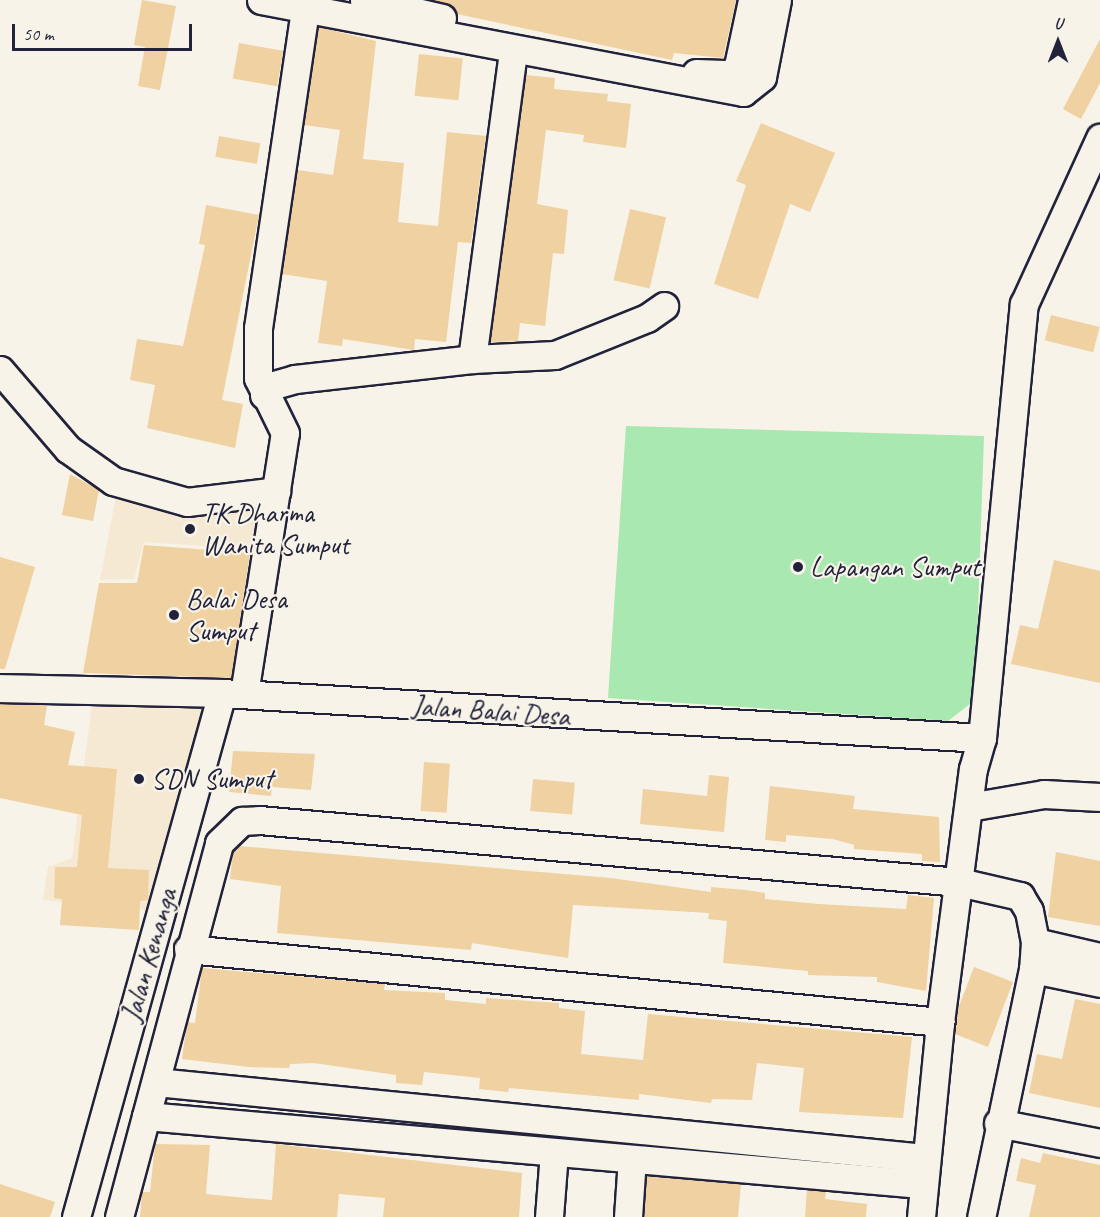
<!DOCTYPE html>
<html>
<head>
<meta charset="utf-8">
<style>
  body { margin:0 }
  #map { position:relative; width:1100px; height:1217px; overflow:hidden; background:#f7f3e8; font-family:Caveat,sans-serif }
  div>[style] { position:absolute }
  .built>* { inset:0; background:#f5e9d3 }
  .green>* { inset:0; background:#a9e8b0 }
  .building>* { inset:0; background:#efd1a2; transform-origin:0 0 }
  .roads { filter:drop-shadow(2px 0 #22223b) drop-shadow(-2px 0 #22223b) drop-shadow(0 2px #22223b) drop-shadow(0 -2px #22223b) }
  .minor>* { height:27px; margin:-13.5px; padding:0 13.5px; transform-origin:13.5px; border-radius:13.5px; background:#f7f3e8 }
  .dots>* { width:16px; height:16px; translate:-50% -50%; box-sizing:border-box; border:3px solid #f7f3e8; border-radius:50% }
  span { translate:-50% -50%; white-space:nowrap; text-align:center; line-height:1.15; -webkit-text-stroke:4.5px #f7f3e8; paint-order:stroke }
  .poi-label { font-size:28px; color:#22223b }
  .left { translate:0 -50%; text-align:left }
  .street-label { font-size:28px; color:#22223b }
  .north { position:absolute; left:1028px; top:12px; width:60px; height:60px; -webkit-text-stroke:4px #f7f3e8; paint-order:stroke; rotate:0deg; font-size:16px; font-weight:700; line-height:24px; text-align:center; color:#22223b }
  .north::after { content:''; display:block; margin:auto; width:21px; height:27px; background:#22223b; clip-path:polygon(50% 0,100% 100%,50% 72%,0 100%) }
  .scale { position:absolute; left:12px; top:24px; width:180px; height:27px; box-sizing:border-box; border:3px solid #22223b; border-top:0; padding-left:8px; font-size:18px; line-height:21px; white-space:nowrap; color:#22223b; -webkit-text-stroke:4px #f7f3e8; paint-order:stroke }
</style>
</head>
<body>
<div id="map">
  <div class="built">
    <i style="clip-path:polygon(119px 481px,176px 507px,216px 516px,275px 506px,265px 550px,144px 542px,134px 579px,100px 580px)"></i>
    <i style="clip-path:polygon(93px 696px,220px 700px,156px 911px,43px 900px,48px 867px,72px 858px)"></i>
  </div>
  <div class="green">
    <i style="clip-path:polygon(626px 426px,984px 436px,975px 700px,948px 721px,608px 698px)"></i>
  </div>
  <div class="building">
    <i style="clip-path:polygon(142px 0,176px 6px,160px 90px,138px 86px,145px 47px,134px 45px)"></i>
    <i style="clip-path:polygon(434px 0,736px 0,723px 58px,674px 53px,672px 60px,457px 14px,452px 6px)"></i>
    <i style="clip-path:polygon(318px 27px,376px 41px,363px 159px,404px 163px,398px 222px,438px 226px,447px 132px,486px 136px,471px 243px,458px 242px,446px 342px,415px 339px,414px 350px,343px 339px,342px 346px,318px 343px,327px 281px,282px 274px,297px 170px,333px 175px,340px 130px,304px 125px)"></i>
    <i style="clip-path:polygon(1100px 39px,1100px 83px,1081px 119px,1063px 109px)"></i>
    <i style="left:239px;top:43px;width:45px;height:36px;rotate:10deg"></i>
    <i style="left:419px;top:54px;width:44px;height:42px;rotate:6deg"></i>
    <i style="clip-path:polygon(526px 75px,555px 78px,554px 89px,608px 94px,607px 101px,631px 104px,626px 148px,583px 142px,584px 135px,546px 130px,537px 204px,568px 210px,564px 254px,553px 253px,545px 326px,520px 323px,518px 341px,490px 342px)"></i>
    <i style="clip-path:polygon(761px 123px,835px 153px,810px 212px,790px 204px,758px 299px,714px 284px,746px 185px,736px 181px)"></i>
    <i style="left:219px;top:136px;width:42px;height:21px;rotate:10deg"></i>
    <i style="clip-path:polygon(206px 205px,259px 215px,222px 400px,243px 404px,235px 448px,147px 428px,155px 385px,130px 380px,137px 339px,183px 346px,205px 245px,199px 244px)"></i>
    <i style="left:630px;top:209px;width:37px;height:73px;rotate:13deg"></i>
    <i style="left:1051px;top:315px;width:50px;height:26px;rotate:14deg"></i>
    <i style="clip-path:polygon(70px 474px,99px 490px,93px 521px,62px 515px)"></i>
    <i style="clip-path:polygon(144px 545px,250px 553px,231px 678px,83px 673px,99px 583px,137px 583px)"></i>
    <i style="clip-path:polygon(0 557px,35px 567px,5px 669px,0 669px)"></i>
    <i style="clip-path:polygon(1054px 560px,1100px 571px,1100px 683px,1011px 664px,1020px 625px,1038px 629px)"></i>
    <i style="clip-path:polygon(0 704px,47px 705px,44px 725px,75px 732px,68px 765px,117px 769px,108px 868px,149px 870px,148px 900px,140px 901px,139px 930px,60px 925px,62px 899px,54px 898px,55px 867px,77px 867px,82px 815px,0 798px)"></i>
    <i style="clip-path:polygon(233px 751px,315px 754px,311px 790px,272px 787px,271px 796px,229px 792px)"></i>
    <i style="left:424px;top:762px;width:26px;height:49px;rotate:4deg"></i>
    <i style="clip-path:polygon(709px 775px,729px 777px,724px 832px,640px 824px,643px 789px,707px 796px)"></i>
    <i style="left:533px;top:779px;width:42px;height:32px;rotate:5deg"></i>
    <i style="clip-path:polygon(770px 786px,855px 796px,853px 809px,939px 817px,940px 862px,922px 861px,922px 854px,854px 849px,854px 845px,833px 839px,786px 835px,786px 842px,765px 840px)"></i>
    <i style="clip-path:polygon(238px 846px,611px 878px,711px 892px,711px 887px,746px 890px,765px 893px,765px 899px,819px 904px,906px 909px,908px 895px,934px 898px,926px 991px,877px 982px,877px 977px,808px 975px,808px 971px,723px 963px,727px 921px,708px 919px,709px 913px,573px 905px,568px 958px,472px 943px,471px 950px,277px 933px,281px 886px,230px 879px,233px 852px)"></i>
    <i style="clip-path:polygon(1056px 852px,1100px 861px,1100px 926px,1048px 917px)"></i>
    <i style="clip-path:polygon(974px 967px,1013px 982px,988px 1047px,955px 1034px,958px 1009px)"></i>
    <i style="clip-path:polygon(202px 968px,385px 984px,384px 990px,445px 993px,445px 1000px,486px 1004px,486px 998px,559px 1003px,559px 1008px,585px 1011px,581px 1054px,643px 1060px,648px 1014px,912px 1037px,903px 1118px,799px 1112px,804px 1068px,757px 1063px,752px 1100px,712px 1099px,711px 1103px,639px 1094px,639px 1100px,509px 1088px,508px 1092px,479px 1089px,480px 1078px,424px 1072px,422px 1085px,396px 1083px,396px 1075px,314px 1063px,290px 1064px,289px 1068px,249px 1067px,182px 1059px,187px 1022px,195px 1023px)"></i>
    <i style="clip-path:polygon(1075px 999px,1100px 1004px,1100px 1108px,1029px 1093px,1037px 1054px,1062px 1059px)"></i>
    <i style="clip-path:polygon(155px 1144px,210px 1145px,206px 1194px,246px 1198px,272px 1200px,276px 1144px,522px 1173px,519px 1217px,383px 1217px,385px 1198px,339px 1194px,337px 1217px,140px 1217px,142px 1192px,150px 1192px)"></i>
    <i style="clip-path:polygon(1043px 1153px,1100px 1165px,1100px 1217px,1029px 1217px,1036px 1185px,1016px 1181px,1021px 1158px,1040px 1163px)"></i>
    <i style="clip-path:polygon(647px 1176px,741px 1184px,738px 1217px,644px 1217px)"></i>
    <i style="clip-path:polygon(0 1184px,55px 1202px,50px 1217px,0 1217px)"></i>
    <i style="clip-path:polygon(807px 1190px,826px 1192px,825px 1199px,867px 1204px,866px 1217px,805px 1217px)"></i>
  </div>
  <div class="roads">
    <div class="minor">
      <i style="left:261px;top:0;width:491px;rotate:10.8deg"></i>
      <i style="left:743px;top:92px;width:24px;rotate:-38deg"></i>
      <i style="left:762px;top:77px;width:78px;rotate:-79deg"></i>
      <i style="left:364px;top:0;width:80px;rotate:13deg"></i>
      <i style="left:696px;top:73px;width:35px;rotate:2deg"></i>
      <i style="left:731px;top:74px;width:11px;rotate:-49deg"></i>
      <i style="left:738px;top:66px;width:67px;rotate:-78deg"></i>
      <i style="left:472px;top:359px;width:312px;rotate:-82.4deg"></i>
      <i style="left:0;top:370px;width:104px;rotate:49.3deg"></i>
      <i style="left:68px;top:449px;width:55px;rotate:35.4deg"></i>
      <i style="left:113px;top:481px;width:77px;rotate:15.8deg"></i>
      <i style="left:187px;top:502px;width:90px;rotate:-7deg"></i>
      <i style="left:264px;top:395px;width:14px;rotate:-45deg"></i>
      <i style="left:274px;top:385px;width:22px;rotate:-16deg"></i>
      <i style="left:295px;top:379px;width:178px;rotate:-6.4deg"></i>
      <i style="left:472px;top:359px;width:83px;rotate:-2.8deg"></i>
      <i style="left:555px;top:355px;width:99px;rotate:-21.9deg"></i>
      <i style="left:647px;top:318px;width:21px;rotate:-35deg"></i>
      <i style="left:0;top:688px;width:222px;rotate:1.3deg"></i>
      <i style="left:222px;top:693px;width:761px;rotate:3.39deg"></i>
      <i style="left:244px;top:694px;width:264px;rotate:-81.1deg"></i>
      <i style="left:285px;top:433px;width:61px;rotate:-116.1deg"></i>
      <i style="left:258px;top:378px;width:50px;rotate:-90deg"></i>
      <i style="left:258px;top:328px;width:322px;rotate:-81.6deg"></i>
      <i style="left:969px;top:807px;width:76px;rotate:-9.8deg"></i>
      <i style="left:1044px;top:794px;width:56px;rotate:3.1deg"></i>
      <i style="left:1035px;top:942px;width:67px;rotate:13deg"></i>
      <i style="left:188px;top:949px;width:756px;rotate:5.54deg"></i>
      <i style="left:1033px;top:969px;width:68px;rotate:11.8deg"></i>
      <i style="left:156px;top:1082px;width:772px;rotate:5.65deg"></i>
      <i style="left:146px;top:1116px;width:778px;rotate:5.01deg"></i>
      <i style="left:998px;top:1123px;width:104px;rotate:11.1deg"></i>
      <i style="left:76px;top:1217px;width:544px;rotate:-74.43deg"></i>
      <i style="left:119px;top:1217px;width:387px;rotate:-75deg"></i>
      <i style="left:219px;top:843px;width:32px;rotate:-44deg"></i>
      <i style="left:242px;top:821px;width:17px;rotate:-3deg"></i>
      <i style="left:259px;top:820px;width:703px;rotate:5.06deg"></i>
      <i style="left:959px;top:882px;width:63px;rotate:12.9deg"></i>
      <i style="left:1020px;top:896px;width:17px;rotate:59deg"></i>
      <i style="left:1029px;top:911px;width:32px;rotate:79deg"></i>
      <i style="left:1035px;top:942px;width:27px;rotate:94deg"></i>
      <i style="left:1033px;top:969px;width:253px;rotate:101.8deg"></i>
      <i style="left:549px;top:1217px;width:65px;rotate:-85.6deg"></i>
      <i style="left:628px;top:1217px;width:58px;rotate:-86.1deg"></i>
      <i style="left:921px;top:1217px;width:196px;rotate:-84.4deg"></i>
      <i style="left:940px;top:1022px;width:255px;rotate:-82.6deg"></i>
      <i style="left:973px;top:769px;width:32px;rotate:-74deg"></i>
      <i style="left:982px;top:738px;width:436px;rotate:-84.5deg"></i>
      <i style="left:1024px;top:304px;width:183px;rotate:-65.4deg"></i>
    </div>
  </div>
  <div class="dots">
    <i style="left:190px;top:529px;background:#22223b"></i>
    <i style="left:798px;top:567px;background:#22223b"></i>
    <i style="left:174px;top:615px;background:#22223b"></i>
    <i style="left:139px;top:779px;background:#22223b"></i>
  </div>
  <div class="poi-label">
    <span class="left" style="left:202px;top:529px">TK Dharma<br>Wanita Sumput</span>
    <span class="left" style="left:810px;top:567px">Lapangan Sumput</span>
    <span class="left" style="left:186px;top:615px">Balai Desa<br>Sumput</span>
    <span class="left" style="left:151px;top:779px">SDN Sumput</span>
  </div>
  <div class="street-label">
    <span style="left:491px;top:711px;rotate:4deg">Jalan Balai Desa</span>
    <span style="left:149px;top:955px;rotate:-74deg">Jalan Kenanga</span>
  </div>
  <div class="north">U</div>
  <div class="scale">50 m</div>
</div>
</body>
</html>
